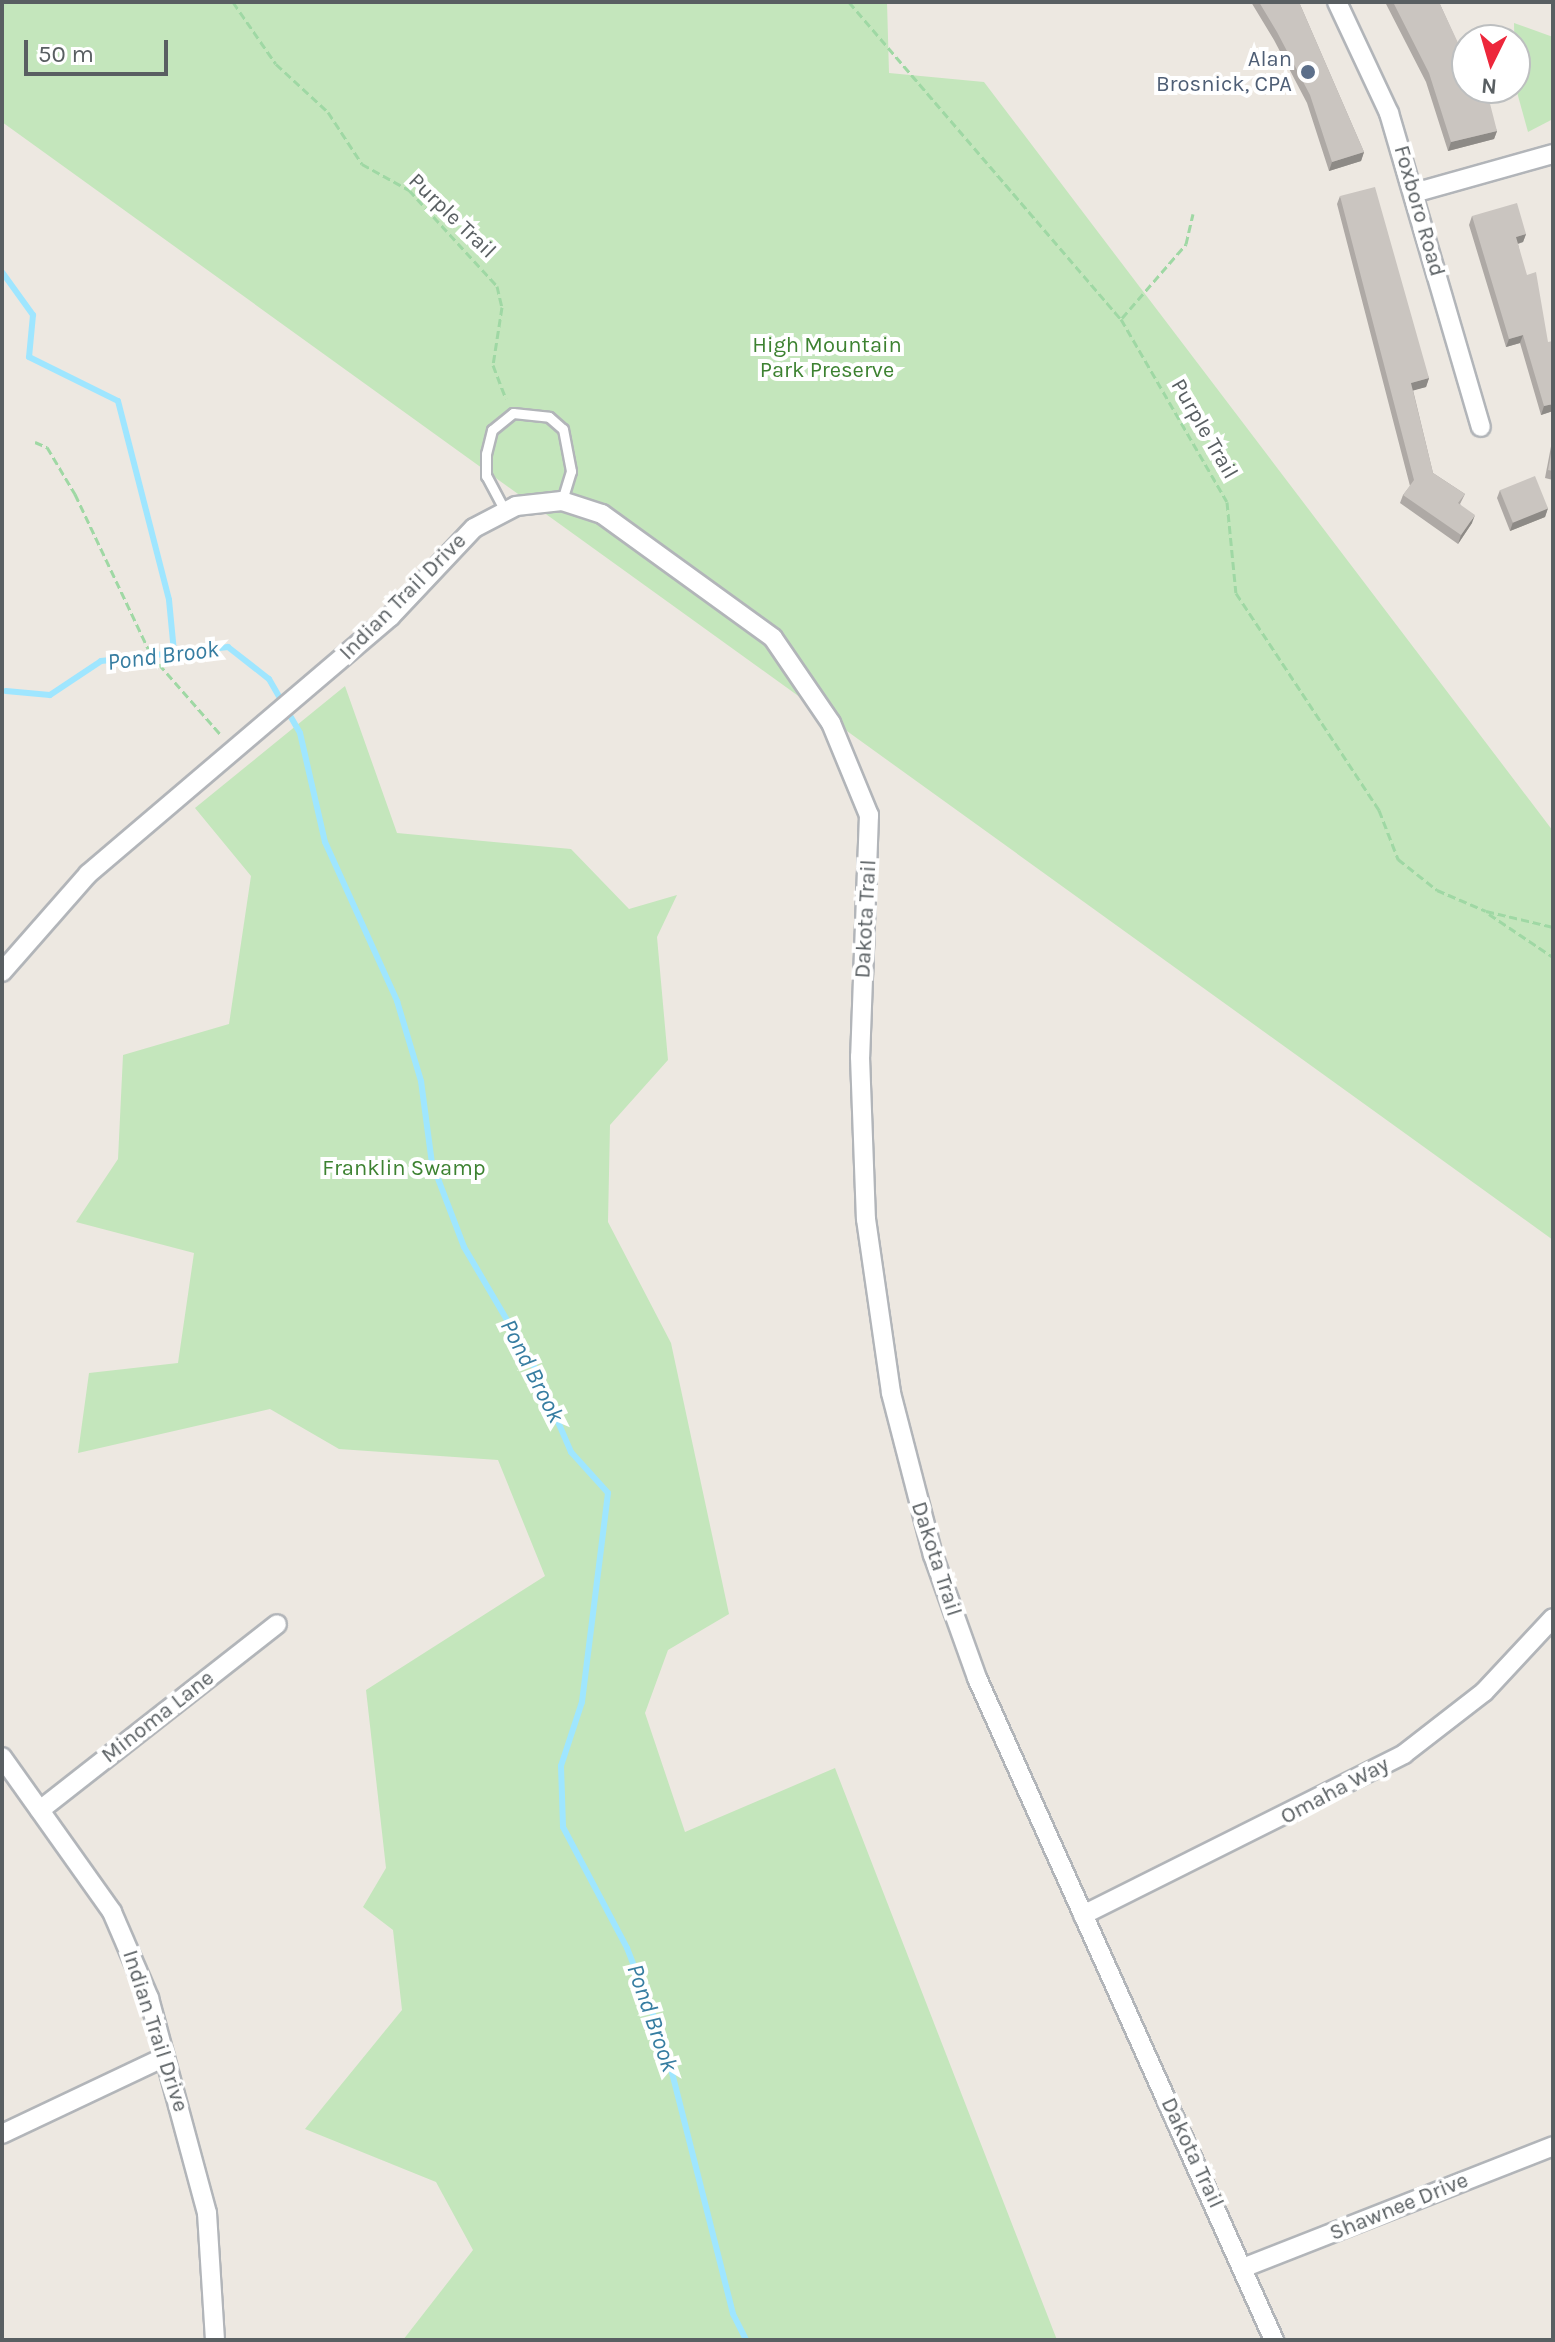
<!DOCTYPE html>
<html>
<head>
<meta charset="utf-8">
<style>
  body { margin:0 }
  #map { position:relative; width:1555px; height:2342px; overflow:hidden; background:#ede8e1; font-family:Karla,sans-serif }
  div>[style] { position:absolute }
  .green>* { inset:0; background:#c4e6bc }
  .stream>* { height:6px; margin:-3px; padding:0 3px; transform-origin:3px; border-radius:3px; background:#9fe6ff }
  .path>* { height:3px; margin-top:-1.5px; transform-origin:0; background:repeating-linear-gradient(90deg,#9fd8a4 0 8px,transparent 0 12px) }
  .roads { filter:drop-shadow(2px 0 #b2b5b9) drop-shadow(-2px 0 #b2b5b9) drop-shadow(0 2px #b2b5b9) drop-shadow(0 -2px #b2b5b9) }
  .lane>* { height:9px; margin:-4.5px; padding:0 4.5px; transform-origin:4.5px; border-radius:4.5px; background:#fff }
  .street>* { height:18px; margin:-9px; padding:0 9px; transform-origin:9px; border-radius:9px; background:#fff }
  .wall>* { inset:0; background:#aea9a5 }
  .shaded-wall>* { inset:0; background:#8d8a86 }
  .building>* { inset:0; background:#cac5c0; transform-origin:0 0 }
  .dots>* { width:22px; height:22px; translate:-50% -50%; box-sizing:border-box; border:4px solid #fff; border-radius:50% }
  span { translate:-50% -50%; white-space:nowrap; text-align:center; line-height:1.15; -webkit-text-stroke:8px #fff; paint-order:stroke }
  .service-label { font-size:22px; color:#4e5e75 }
  .right { translate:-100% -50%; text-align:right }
  .street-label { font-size:22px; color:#595f62 }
  .park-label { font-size:22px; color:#3d8231 }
  .water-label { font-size:24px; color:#367da1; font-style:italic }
  .frame { position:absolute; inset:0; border:4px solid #595f62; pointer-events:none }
  .north { position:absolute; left:1451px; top:24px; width:80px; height:80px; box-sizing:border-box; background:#fff; border:2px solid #bdbfc0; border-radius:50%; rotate:185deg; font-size:22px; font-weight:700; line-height:32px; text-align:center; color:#595f62 }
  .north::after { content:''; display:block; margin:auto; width:28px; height:36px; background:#ed273b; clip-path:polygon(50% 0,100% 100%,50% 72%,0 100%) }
  .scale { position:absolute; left:24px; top:40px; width:144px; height:36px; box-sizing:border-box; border:4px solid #595f62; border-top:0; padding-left:10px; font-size:24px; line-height:28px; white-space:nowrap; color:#595f62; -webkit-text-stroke:6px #fff; paint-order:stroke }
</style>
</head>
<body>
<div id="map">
  <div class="green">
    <i style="clip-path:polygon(2px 2px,887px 2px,889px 73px,984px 82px,1553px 831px,1553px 1240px,2px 122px)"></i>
    <i style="clip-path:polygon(1514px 23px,1553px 37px,1553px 119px,1528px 132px,1515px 85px)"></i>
    <i style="clip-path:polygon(345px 686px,397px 833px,571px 849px,629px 909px,677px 895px,657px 937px,668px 1060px,610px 1125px,608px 1222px,671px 1343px,729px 1614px,668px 1650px,645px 1713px,685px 1832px,835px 1768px,1057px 2340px,403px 2340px,473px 2250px,436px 2182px,305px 2129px,402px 2010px,393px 1930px,363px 1907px,386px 1868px,366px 1690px,545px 1576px,498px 1460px,339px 1449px,270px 1409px,78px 1453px,89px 1373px,178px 1363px,194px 1253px,76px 1222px,118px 1159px,123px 1055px,229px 1024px,251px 876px,195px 808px)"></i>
  </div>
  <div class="stream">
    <i style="left:2px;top:272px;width:53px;rotate:54.2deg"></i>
    <i style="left:33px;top:315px;width:42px;rotate:95.4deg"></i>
    <i style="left:29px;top:357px;width:99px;rotate:26.3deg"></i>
    <i style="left:118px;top:401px;width:205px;rotate:75.6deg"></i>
    <i style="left:169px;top:600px;width:52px;rotate:84.5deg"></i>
    <i style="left:6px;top:691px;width:44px;rotate:5.2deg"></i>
    <i style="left:50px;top:695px;width:61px;rotate:-33.7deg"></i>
    <i style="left:101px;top:661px;width:128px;rotate:-6.3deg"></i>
    <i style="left:228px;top:647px;width:52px;rotate:38deg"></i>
    <i style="left:269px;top:679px;width:62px;rotate:60.1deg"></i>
    <i style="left:300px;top:733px;width:112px;rotate:77.1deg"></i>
    <i style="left:325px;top:842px;width:175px;rotate:65.6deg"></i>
    <i style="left:397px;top:1001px;width:84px;rotate:73.3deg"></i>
    <i style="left:421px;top:1081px;width:83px;rotate:82.4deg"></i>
    <i style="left:432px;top:1163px;width:90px;rotate:69.1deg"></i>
    <i style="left:464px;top:1247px;width:138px;rotate:59.5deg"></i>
    <i style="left:534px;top:1366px;width:94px;rotate:66.7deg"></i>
    <i style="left:571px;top:1452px;width:55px;rotate:47.9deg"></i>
    <i style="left:608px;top:1493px;width:211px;rotate:97.1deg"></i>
    <i style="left:582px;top:1702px;width:67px;rotate:108.2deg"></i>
    <i style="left:561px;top:1766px;width:61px;rotate:88.1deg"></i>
    <i style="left:563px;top:1827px;width:137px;rotate:62.1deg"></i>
    <i style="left:627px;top:1948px;width:104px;rotate:68.6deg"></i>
    <i style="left:665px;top:2045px;width:277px;rotate:75.8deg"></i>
    <i style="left:733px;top:2314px;width:29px;rotate:63deg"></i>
  </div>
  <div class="path">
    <i style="left:233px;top:2px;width:75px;rotate:55.3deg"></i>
    <i style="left:276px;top:64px;width:71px;rotate:42.7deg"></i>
    <i style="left:328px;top:112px;width:62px;rotate:56.8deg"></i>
    <i style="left:362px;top:164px;width:54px;rotate:29deg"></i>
    <i style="left:409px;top:190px;width:130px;rotate:47.5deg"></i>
    <i style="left:497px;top:286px;width:22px;rotate:77deg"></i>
    <i style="left:502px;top:307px;width:59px;rotate:98.8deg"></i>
    <i style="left:493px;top:365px;width:36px;rotate:69deg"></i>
    <i style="left:849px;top:2px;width:418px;rotate:49.4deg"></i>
    <i style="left:1121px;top:319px;width:211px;rotate:59.9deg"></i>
    <i style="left:1227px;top:502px;width:91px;rotate:84.4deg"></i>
    <i style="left:1236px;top:593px;width:260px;rotate:56.6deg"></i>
    <i style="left:1379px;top:810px;width:53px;rotate:68.8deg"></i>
    <i style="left:1398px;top:859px;width:50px;rotate:38.5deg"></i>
    <i style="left:1437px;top:890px;width:53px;rotate:23.2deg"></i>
    <i style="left:1486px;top:911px;width:69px;rotate:13.4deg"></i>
    <i style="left:1122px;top:318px;width:98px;rotate:-49.1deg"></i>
    <i style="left:1186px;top:244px;width:31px;rotate:-77deg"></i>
    <i style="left:35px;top:442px;width:13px;rotate:23deg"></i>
    <i style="left:47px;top:447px;width:55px;rotate:59.2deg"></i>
    <i style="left:75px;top:494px;width:178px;rotate:64.7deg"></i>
    <i style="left:151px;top:655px;width:106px;rotate:48.8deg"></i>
    <i style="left:1489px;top:914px;width:77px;rotate:33.9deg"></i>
  </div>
  <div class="roads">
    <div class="lane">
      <i style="left:505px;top:511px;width:40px;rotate:-118deg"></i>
      <i style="left:486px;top:476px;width:22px;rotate:-90deg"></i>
      <i style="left:486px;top:454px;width:25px;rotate:-76deg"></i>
      <i style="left:492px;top:430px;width:27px;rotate:-39deg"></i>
      <i style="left:513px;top:413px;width:36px;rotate:6deg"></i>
      <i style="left:549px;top:417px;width:18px;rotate:41deg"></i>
      <i style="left:563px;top:429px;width:43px;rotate:79.2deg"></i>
      <i style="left:571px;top:471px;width:31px;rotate:107deg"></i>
    </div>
    <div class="street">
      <i style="left:1337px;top:2px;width:123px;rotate:64.9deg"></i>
      <i style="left:1389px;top:113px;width:327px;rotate:73.7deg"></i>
      <i style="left:1414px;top:193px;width:144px;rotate:-15.7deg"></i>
      <i style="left:2px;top:972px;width:130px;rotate:-48.7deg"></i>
      <i style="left:88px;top:874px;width:397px;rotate:-40.4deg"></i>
      <i style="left:390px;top:617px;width:122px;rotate:-46.7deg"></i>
      <i style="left:474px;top:528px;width:47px;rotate:-27.6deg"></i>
      <i style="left:516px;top:506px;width:46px;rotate:-6.2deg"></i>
      <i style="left:562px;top:501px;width:42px;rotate:18deg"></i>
      <i style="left:602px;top:514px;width:211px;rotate:35.9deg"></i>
      <i style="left:773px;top:638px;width:103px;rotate:55.7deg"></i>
      <i style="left:831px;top:723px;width:100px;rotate:67.6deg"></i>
      <i style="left:869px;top:815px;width:242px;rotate:92.1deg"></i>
      <i style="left:860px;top:1057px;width:162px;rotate:87.9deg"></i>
      <i style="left:866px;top:1219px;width:176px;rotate:81.8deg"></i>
      <i style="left:891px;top:1393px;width:167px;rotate:75.5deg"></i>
      <i style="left:933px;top:1555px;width:131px;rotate:70.3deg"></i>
      <i style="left:977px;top:1678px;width:726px;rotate:65.84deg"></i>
      <i style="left:2px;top:1757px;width:190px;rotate:54.6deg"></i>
      <i style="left:112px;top:1912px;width:94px;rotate:66.7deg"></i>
      <i style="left:149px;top:1998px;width:223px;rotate:74.9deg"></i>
      <i style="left:207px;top:2213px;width:127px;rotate:86.4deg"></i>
      <i style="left:40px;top:1810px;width:301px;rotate:-38.1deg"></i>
      <i style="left:1083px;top:1915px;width:359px;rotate:-26.6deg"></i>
      <i style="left:1404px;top:1754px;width:101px;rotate:-37.8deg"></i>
      <i style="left:1484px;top:1692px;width:101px;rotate:-47deg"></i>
      <i style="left:2px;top:2134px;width:180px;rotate:-25.3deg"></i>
      <i style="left:1245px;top:2267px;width:331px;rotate:-21.4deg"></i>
    </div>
  </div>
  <div class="wall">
    <i style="clip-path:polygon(1251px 2px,1299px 2px,1364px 152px,1361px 161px,1329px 171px,1307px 103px,1274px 40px)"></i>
    <i style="clip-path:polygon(1385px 2px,1439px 2px,1497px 131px,1494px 139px,1448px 151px,1426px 82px)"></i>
    <i style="clip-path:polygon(1340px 196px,1429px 378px,1426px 387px,1413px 390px,1433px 473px,1465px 494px,1460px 504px,1472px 523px,1458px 544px,1400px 503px,1403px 495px,1410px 486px,1337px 204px)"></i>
    <i style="clip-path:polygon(1472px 216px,1526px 234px,1523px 242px,1518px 244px,1553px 411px,1541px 415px,1520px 343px,1506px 347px,1469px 225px)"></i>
    <i style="clip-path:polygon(1553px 436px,1553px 480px,1545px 478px)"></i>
    <i style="clip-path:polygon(1500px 490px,1548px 508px,1545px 517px,1510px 531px,1497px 498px)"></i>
  </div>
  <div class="shaded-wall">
    <i style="clip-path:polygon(1497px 131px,1494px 139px,1448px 151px,1451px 142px)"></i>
    <i style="clip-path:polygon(1364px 152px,1361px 161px,1329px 171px,1332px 162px)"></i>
    <i style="clip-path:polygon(1526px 234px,1523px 242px,1513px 245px,1516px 237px)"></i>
    <i style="clip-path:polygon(1523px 335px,1520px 343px,1506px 347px,1509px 339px)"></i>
    <i style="clip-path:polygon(1429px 378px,1426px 387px,1408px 392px,1411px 383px)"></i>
    <i style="clip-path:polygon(1553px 404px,1553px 411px,1541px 415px,1544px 406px)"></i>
    <i style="clip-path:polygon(1548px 508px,1545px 517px,1510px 531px,1513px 522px)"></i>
    <i style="clip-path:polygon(1475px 515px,1472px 523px,1458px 544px,1461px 535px)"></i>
  </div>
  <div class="building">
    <i style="clip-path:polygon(1259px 2px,1299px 2px,1364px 152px,1332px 162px,1310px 95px,1277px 32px)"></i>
    <i style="clip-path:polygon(1393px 2px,1439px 2px,1467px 62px,1467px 88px,1486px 88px,1497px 131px,1451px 142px,1429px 73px)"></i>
    <i style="clip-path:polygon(1375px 187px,1429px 378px,1411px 383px,1433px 473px,1465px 494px,1458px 503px,1475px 515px,1461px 535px,1403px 495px,1414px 480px,1340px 196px)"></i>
    <i style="clip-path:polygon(1517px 203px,1526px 234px,1516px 237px,1527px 275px,1536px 272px,1548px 342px,1553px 341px,1553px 404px,1544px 406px,1523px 335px,1509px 339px,1472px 216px)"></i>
    <i style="clip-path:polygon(1553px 443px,1553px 471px,1548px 470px)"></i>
    <i style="left:1535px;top:476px;width:35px;height:38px;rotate:68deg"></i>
  </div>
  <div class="dots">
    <i style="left:1308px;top:72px;background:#5c6f8a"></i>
  </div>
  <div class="service-label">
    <span class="right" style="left:1292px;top:72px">Alan<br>Brosnick, CPA</span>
  </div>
  <div class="street-label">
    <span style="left:1419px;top:211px;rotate:74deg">Foxboro Road</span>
    <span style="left:452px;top:216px;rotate:44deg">Purple Trail</span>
    <span style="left:1204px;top:429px;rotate:60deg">Purple Trail</span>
    <span style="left:403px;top:597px;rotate:-45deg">Indian Trail Drive</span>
    <span style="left:866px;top:919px;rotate:-87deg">Dakota Trail</span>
    <span style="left:936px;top:1559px;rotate:72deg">Dakota Trail</span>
    <span style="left:158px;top:1717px;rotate:-38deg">Minoma Lane</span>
    <span style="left:1335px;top:1791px;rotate:-28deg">Omaha Way</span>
    <span style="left:155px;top:2031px;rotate:72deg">Indian Trail Drive</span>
    <span style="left:1192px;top:2153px;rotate:65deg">Dakota Trail</span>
    <span style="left:1399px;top:2207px;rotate:-22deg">Shawnee Drive</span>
  </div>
  <div class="park-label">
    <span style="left:827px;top:358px">High Mountain<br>Park Preserve</span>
    <span style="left:404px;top:1169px">Franklin Swamp</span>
  </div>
  <div class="water-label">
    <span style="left:163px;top:656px;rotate:-7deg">Pond Brook</span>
    <span style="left:532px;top:1371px;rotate:63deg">Pond Brook</span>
    <span style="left:652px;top:2018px;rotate:71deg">Pond Brook</span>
  </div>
  <div class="frame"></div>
  <div class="north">N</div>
  <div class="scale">50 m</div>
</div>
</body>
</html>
